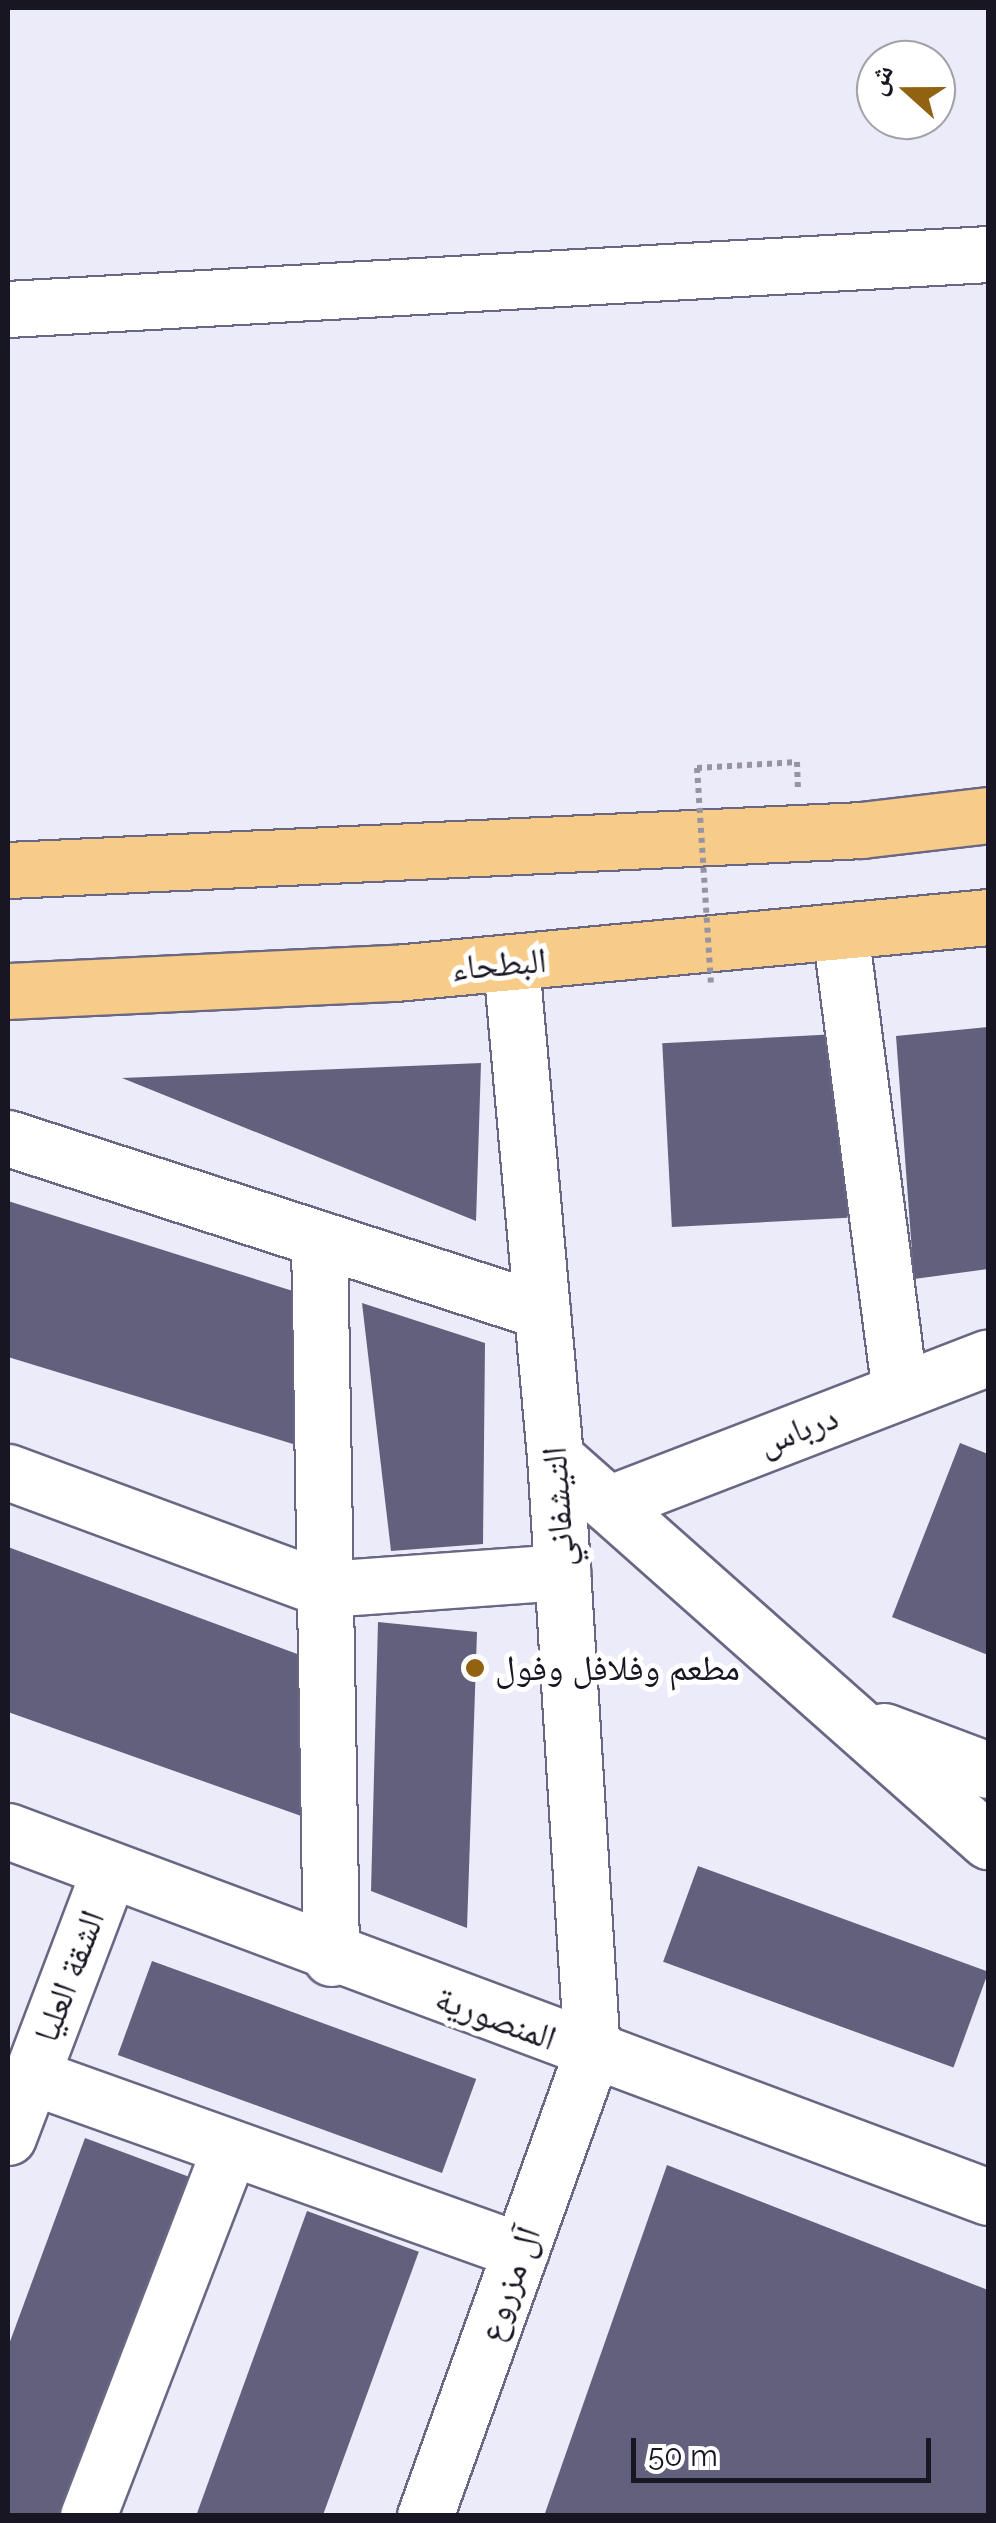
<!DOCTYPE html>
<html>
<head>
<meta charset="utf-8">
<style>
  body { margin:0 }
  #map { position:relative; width:996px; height:2523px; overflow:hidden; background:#ecebf9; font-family:Raleway,"Noto Naskh Arabic",sans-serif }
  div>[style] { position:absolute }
  .building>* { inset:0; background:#63607d; transform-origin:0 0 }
  .path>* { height:6px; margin-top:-3px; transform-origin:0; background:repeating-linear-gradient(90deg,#9694a1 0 5px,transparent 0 10px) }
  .roads { filter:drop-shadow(2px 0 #696784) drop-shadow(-2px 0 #696784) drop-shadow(0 2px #696784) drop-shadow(0 -2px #696784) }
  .minor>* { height:55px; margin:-27.5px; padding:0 27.5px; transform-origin:27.5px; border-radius:27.5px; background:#fff }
  .major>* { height:55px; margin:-27.5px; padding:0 27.5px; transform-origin:27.5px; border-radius:27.5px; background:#f7cb88 }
  .path-bridge>* { height:6px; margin-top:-3px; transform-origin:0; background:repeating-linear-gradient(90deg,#9694a1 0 5px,transparent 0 10px) }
  .dots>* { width:28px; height:28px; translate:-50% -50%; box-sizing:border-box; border:5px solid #fff; border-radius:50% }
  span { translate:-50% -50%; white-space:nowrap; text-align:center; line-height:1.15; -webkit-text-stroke:10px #fff; paint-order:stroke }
  .street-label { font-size:35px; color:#181622 }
  .poi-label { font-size:35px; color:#181622 }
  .left { translate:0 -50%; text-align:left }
  .frame { position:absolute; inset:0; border:10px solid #181622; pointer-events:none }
  .north { position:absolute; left:856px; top:40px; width:100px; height:100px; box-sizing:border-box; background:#fff; border:2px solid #a3a2a7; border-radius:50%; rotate:291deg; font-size:28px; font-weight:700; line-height:40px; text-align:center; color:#181622 }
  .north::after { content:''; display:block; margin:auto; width:35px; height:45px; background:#91620f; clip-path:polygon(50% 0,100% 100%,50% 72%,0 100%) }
  .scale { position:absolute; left:631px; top:2438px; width:300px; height:45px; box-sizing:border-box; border:5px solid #181622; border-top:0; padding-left:12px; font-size:30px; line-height:35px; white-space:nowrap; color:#181622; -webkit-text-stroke:8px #fff; paint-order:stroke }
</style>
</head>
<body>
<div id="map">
  <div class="building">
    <i style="clip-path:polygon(988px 1027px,988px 1269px,914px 1279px,896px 1036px)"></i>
    <i style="left:838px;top:1034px;width:184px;height:176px;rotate:87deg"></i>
    <i style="clip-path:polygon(481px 1063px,476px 1221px,122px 1078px)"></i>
    <i style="clip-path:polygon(8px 1201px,296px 1292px,306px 1448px,8px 1357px)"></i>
    <i style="clip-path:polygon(362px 1303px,485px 1343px,483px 1544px,391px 1551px)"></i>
    <i style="clip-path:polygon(960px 1443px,988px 1454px,988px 1655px,892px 1617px)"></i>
    <i style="clip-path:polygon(8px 1547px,308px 1658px,321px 1823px,8px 1712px)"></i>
    <i style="clip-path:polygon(378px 1622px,477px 1632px,467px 1928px,371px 1891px)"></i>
    <i style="left:698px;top:1866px;width:309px;height:102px;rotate:20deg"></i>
    <i style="left:152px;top:1961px;width:345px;height:100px;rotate:20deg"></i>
    <i style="clip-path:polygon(85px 2138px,203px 2182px,80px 2516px,8px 2516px,8px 2347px)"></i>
    <i style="clip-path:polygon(667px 2165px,988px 2290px,988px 2516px,544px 2516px)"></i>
    <i style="left:307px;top:2211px;width:119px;height:324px;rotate:20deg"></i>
  </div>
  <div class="path">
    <i style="left:697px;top:768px;width:100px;rotate:-3.4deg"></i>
    <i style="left:797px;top:762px;width:25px;rotate:88deg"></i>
  </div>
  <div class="roads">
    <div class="minor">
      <i style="left:8px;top:309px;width:982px;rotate:-3.21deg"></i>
      <i style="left:840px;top:931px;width:463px;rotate:82.6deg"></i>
      <i style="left:8px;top:1138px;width:561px;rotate:17.95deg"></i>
      <i style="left:319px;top:1239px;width:719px;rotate:89.04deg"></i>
      <i style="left:555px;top:1457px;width:579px;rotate:41.57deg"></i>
      <i style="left:8px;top:1472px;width:338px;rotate:20.3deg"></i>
      <i style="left:325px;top:1589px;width:238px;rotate:-4.1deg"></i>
      <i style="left:608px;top:1504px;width:407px;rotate:-21.1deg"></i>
      <i style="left:884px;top:1731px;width:111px;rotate:20.6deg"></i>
      <i style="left:8px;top:1831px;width:1046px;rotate:20.48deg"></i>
      <i style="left:31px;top:2076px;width:520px;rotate:19.65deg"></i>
      <i style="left:8px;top:2137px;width:285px;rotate:-69.2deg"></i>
      <i style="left:88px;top:2516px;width:394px;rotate:-68.9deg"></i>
      <i style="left:425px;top:2516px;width:492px;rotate:-70.2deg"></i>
      <i style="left:592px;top:2053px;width:597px;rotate:-93.55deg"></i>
      <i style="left:555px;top:1457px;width:496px;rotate:-95.1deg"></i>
    </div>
    <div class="major">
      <i style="left:8px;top:870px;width:854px;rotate:-2.68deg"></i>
      <i style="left:861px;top:830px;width:128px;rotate:-6.7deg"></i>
      <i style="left:8px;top:991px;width:387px;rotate:-2.7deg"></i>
      <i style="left:395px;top:973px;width:596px;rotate:-5.39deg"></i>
    </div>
  </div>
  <div class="path-bridge">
    <i style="left:697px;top:768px;width:219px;rotate:86.3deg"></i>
  </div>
  <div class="dots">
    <i style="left:475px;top:1668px;background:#91620f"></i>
  </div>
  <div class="street-label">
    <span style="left:499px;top:964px;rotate:-5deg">البطحاء</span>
    <span style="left:798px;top:1430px;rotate:-21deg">درباس</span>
    <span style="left:558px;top:1507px;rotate:-94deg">التيشفاني</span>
    <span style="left:69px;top:1976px;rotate:-69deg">الشقة العليا</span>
    <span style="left:496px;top:2018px;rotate:20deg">المنصورية</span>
    <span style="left:509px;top:2284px;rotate:-70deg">آل مزروع</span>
  </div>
  <div class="poi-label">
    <span class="left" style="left:495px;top:1668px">مطعم وفلافل وفول</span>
  </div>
  <div class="frame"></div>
  <div class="north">ش</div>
  <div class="scale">50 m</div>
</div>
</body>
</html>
